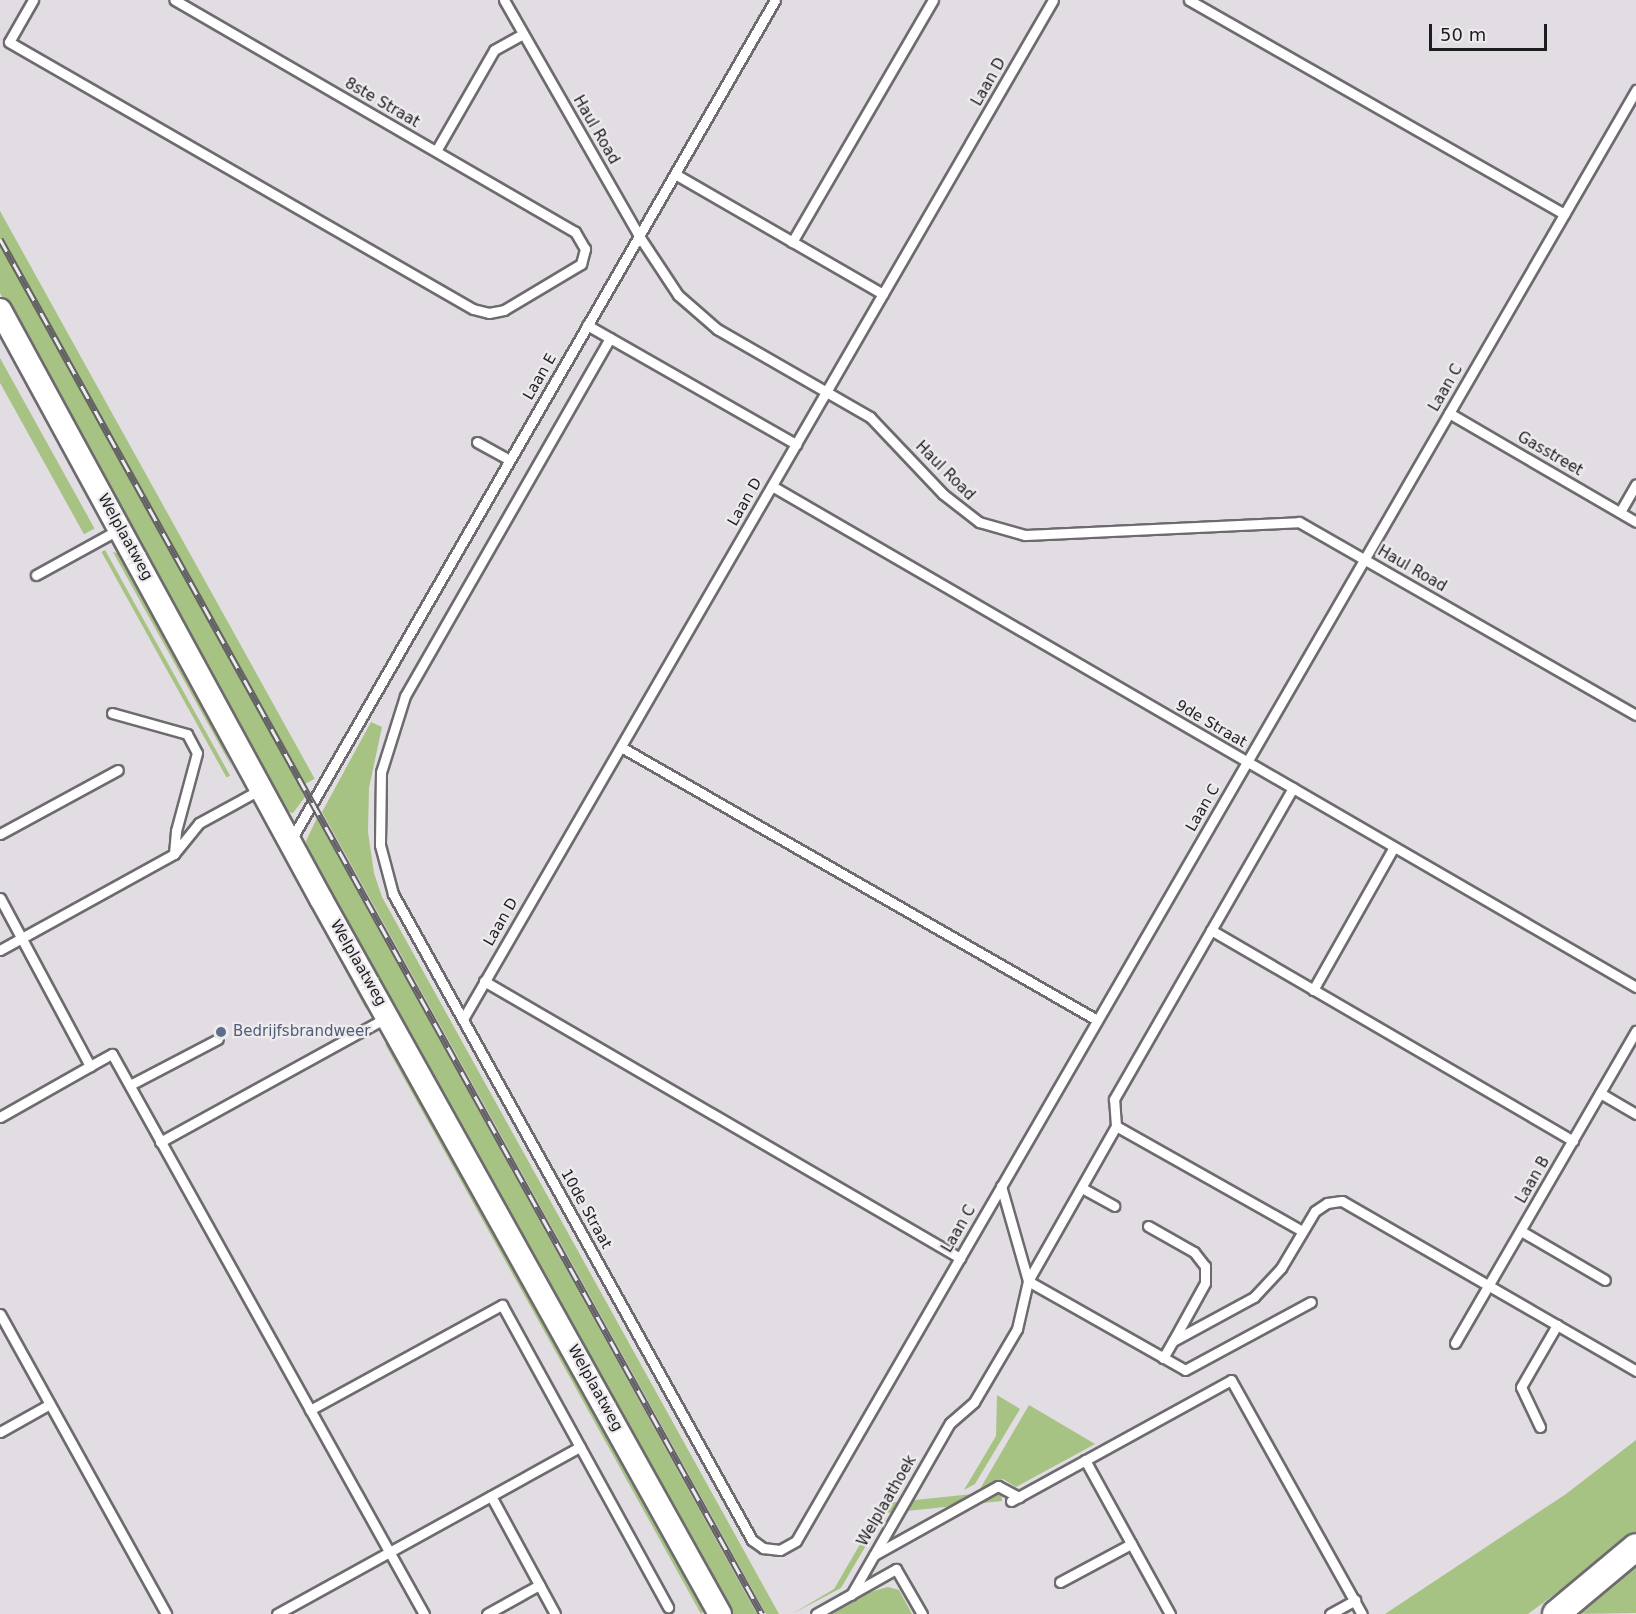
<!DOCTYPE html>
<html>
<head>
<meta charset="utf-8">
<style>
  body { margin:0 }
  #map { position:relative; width:1636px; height:1614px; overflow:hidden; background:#e1dde2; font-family:"DejaVu Sans",sans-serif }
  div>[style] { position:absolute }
  .green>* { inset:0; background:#a6c383; transform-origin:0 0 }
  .roads { filter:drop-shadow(2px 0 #6e6b6f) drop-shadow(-2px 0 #6e6b6f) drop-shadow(0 2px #6e6b6f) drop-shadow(0 -2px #6e6b6f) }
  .service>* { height:9px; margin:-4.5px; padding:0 4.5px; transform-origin:4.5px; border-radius:4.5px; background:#fff }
  .tertiary>* { height:22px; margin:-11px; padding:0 11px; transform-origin:11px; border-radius:11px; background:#fff }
  .secondary>* { height:26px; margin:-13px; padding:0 13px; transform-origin:13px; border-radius:13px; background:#fff }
  .rail>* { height:7px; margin-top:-3.5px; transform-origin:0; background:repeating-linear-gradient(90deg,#eeebef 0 14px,#636164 0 28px); box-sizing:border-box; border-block:2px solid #636164 }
  .dots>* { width:16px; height:16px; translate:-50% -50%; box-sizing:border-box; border:3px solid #eeebef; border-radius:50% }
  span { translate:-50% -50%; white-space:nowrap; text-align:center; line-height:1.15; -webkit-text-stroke:4.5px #eeebef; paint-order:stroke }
  .street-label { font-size:15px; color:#1d1c1e }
  .service-label { font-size:15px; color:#4e5e75 }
  .left { translate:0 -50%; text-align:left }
  .scale { position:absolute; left:1429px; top:24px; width:118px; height:27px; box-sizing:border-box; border:3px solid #1d1c1e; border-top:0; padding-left:8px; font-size:18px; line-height:21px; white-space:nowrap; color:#1d1c1e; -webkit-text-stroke:4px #eeebef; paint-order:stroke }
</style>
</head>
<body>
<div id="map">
  <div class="green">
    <i style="left:0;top:211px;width:649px;height:21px;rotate:61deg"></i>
    <i style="clip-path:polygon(0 246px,305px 797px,293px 813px,285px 811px,0 293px)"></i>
    <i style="left:0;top:358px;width:195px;height:12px;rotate:61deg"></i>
    <i style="left:105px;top:550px;width:258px;height:4px;rotate:61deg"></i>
    <i style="clip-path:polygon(113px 552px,124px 555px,188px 668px,233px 769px)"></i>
    <i style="clip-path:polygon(371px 722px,382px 727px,369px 788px,368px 832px,374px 873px,382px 897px,779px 1614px,766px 1614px,322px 812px)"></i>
    <i style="clip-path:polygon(317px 818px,741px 1585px,757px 1614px,731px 1614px,309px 852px,306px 841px)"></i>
    <i style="clip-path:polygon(305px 897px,369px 1003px,366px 1009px)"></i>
    <i style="clip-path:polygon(385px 1044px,390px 1044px,705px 1609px,701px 1614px)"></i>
    <i style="clip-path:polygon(997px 1395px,1020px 1409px,975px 1484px,964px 1490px,996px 1436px)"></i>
    <i style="clip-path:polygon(1029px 1405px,1095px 1444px,1016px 1487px,1003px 1479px,892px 1541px,891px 1538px,980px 1489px)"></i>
    <i style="clip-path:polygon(1636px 1440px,1636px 1534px,1528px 1614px,1385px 1614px,1566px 1494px)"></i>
    <i style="left:1001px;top:1491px;width:10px;height:120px;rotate:84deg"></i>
    <i style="clip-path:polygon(870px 1527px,875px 1530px,841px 1588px,792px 1614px,834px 1589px)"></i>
    <i style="clip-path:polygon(1636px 1558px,1636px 1613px,1570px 1614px)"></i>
    <i style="clip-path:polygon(888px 1587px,899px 1590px,912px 1614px,832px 1614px,870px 1592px)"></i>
  </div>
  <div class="roads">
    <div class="service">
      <i style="left:33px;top:0;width:48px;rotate:119.7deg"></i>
      <i style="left:9px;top:42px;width:535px;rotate:29.92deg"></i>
      <i style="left:473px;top:309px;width:16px;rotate:14deg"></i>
      <i style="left:489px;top:313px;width:15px;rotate:-11deg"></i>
      <i style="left:504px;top:310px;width:90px;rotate:-30.9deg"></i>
      <i style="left:581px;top:264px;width:16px;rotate:-75deg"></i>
      <i style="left:585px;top:249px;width:20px;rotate:-120deg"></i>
      <i style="left:575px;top:232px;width:463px;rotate:-149.9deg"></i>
      <i style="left:504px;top:0;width:272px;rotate:60.2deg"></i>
      <i style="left:639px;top:236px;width:71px;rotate:56.5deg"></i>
      <i style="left:678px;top:295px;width:52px;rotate:41.1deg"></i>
      <i style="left:717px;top:329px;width:177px;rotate:29.9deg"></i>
      <i style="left:870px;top:417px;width:106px;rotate:46.5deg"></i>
      <i style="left:943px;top:494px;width:46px;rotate:37.9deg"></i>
      <i style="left:979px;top:522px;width:48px;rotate:15.8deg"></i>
      <i style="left:1025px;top:535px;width:274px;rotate:-2.7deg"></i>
      <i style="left:1299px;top:522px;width:388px;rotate:29.8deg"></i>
      <i style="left:1189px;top:0;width:432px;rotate:29.7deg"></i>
      <i style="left:436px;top:151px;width:116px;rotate:-60.1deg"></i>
      <i style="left:494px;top:50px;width:33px;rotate:-29deg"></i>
      <i style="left:675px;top:174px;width:240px;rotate:30deg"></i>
      <i style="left:792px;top:242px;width:280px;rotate:-59.8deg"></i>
      <i style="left:587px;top:325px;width:241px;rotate:29.7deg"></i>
      <i style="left:610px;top:338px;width:413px;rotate:119.8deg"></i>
      <i style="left:405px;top:696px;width:80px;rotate:107.5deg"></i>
      <i style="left:381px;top:772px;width:73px;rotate:90.8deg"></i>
      <i style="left:380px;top:845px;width:51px;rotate:75.1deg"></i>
      <i style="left:393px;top:894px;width:739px;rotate:60.94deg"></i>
      <i style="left:752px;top:1540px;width:14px;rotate:36deg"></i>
      <i style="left:763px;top:1548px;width:17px;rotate:7deg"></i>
      <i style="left:780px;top:1550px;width:18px;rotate:-29deg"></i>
      <i style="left:796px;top:1541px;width:1677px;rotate:-59.93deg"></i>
      <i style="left:1449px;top:413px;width:216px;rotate:30.2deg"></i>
      <i style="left:477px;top:442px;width:37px;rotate:29deg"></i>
      <i style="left:772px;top:486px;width:999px;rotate:30.11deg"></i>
      <i style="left:1620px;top:512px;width:32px;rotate:-60deg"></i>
      <i style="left:36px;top:575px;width:94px;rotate:-28.8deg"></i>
      <i style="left:112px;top:713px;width:78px;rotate:15.6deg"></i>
      <i style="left:187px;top:734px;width:21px;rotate:62deg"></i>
      <i style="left:197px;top:753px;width:81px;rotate:105.1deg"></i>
      <i style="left:176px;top:831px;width:23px;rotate:95deg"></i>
      <i style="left:621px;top:747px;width:549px;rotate:29.84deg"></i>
      <i style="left:0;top:834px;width:134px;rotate:-28.5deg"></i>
      <i style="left:291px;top:840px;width:969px;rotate:-60.05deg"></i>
      <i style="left:0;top:898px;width:191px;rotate:61.8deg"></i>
      <i style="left:90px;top:1066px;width:25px;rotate:-29deg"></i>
      <i style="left:112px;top:1054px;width:641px;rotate:60.88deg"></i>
      <i style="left:1211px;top:930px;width:419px;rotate:30.2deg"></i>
      <i style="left:0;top:950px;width:199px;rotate:-28.9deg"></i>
      <i style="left:174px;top:854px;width:40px;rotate:-51deg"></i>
      <i style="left:199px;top:823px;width:71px;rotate:-28.7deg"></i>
      <i style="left:484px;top:981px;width:551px;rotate:30.2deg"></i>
      <i style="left:1313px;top:990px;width:164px;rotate:-60.5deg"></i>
      <i style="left:463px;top:1019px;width:1177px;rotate:-59.93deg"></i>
      <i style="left:130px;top:1085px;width:99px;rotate:-27.6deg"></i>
      <i style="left:1600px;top:1093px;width:42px;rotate:30.3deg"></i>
      <i style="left:0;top:1117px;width:103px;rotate:-29.5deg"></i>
      <i style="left:1116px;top:1126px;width:214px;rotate:29.4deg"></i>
      <i style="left:160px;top:1142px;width:259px;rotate:-28.8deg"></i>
      <i style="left:1001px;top:1186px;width:99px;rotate:74.1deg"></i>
      <i style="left:1028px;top:1281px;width:180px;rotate:29.5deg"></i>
      <i style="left:1185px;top:1370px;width:143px;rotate:-28.4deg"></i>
      <i style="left:1082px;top:1188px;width:37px;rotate:29deg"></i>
      <i style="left:1148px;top:1226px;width:53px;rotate:29.5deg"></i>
      <i style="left:1194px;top:1252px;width:18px;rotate:52deg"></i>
      <i style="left:1205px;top:1266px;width:17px;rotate:90deg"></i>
      <i style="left:1205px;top:1283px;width:66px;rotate:118.9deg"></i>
      <i style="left:1521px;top:1231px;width:97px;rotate:30.3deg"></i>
      <i style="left:0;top:1314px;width:343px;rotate:61deg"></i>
      <i style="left:1455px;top:1343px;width:361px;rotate:-59.9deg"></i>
      <i style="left:1163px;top:1358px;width:20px;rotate:-60deg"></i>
      <i style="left:1173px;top:1341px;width:92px;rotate:-28.5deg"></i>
      <i style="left:1254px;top:1297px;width:40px;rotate:-47deg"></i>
      <i style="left:1281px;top:1268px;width:66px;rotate:-59.2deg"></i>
      <i style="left:1315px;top:1211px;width:14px;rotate:-34deg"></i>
      <i style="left:1327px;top:1203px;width:15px;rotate:-8deg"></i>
      <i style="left:1342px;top:1201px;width:340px;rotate:30deg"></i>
      <i style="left:310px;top:1410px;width:219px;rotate:-28.7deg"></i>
      <i style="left:502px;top:1305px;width:345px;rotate:61.2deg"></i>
      <i style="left:1540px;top:1427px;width:44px;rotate:-115.4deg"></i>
      <i style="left:1521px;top:1387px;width:72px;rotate:-59.9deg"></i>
      <i style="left:0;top:1432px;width:57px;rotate:-29.2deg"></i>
      <i style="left:1085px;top:1460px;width:176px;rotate:61.1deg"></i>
      <i style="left:491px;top:1496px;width:134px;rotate:61.5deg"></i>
      <i style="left:1011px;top:1501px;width:251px;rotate:-28.8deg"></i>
      <i style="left:1231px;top:1380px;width:268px;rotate:60.8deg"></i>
      <i style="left:874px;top:1555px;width:142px;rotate:-29.1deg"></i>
      <i style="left:998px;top:1486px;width:24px;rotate:28deg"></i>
      <i style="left:1060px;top:1582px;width:81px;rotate:-28.2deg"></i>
      <i style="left:851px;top:1595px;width:198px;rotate:-60.1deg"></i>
      <i style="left:950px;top:1423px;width:32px;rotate:-41deg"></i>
      <i style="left:974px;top:1402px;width:85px;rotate:-59.5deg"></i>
      <i style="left:1017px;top:1329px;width:49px;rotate:-77.1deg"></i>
      <i style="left:1028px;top:1281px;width:178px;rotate:-60.4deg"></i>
      <i style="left:1116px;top:1126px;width:27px;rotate:-94deg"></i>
      <i style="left:1114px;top:1099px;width:359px;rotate:-60.1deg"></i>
      <i style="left:277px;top:1614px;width:346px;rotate:-28.9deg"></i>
      <i style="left:487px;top:1614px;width:60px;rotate:-29.1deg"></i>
      <i style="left:816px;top:1614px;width:92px;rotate:-29.4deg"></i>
      <i style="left:896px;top:1569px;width:52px;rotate:60deg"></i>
      <i style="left:1330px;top:1614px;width:29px;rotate:-29deg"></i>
    </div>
    <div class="tertiary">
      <i style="left:0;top:310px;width:671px;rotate:61.41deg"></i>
      <i style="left:321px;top:899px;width:819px;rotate:60.84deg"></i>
    </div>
    <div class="secondary">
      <i style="left:1556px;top:1614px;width:104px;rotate:-39.9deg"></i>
    </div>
  </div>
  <div class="rail">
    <i style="left:0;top:239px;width:1572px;rotate:61.01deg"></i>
  </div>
  <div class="dots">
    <i style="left:221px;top:1032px;background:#5c6f8a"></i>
  </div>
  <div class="street-label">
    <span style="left:989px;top:82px;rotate:-60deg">Laan D</span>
    <span style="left:382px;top:103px;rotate:30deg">8ste Straat</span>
    <span style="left:596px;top:130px;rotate:60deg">Haul Road</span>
    <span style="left:540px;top:377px;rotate:-60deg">Laan E</span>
    <span style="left:1446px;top:388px;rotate:-60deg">Laan C</span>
    <span style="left:1550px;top:454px;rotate:30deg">Gasstreet</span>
    <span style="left:945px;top:471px;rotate:45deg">Haul Road</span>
    <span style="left:745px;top:502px;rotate:-60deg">Laan D</span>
    <span style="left:125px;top:537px;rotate:61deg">Welplaatweg</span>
    <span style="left:1412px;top:569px;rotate:30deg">Haul Road</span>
    <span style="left:1211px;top:724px;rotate:30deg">9de Straat</span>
    <span style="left:1203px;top:808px;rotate:-60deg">Laan C</span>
    <span style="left:501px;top:922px;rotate:-60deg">Laan D</span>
    <span style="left:358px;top:963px;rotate:60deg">Welplaatweg</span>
    <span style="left:1533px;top:1180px;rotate:-60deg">Laan B</span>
    <span style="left:586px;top:1209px;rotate:61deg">10de Straat</span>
    <span style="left:959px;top:1229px;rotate:-60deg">Laan C</span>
    <span style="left:595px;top:1388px;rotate:61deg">Welplaatweg</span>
    <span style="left:887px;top:1501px;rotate:-60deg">Welplaathoek</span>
  </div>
  <div class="service-label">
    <span class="left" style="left:233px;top:1032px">Bedrijfsbrandweer</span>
  </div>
  <div class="scale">50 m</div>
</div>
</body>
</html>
